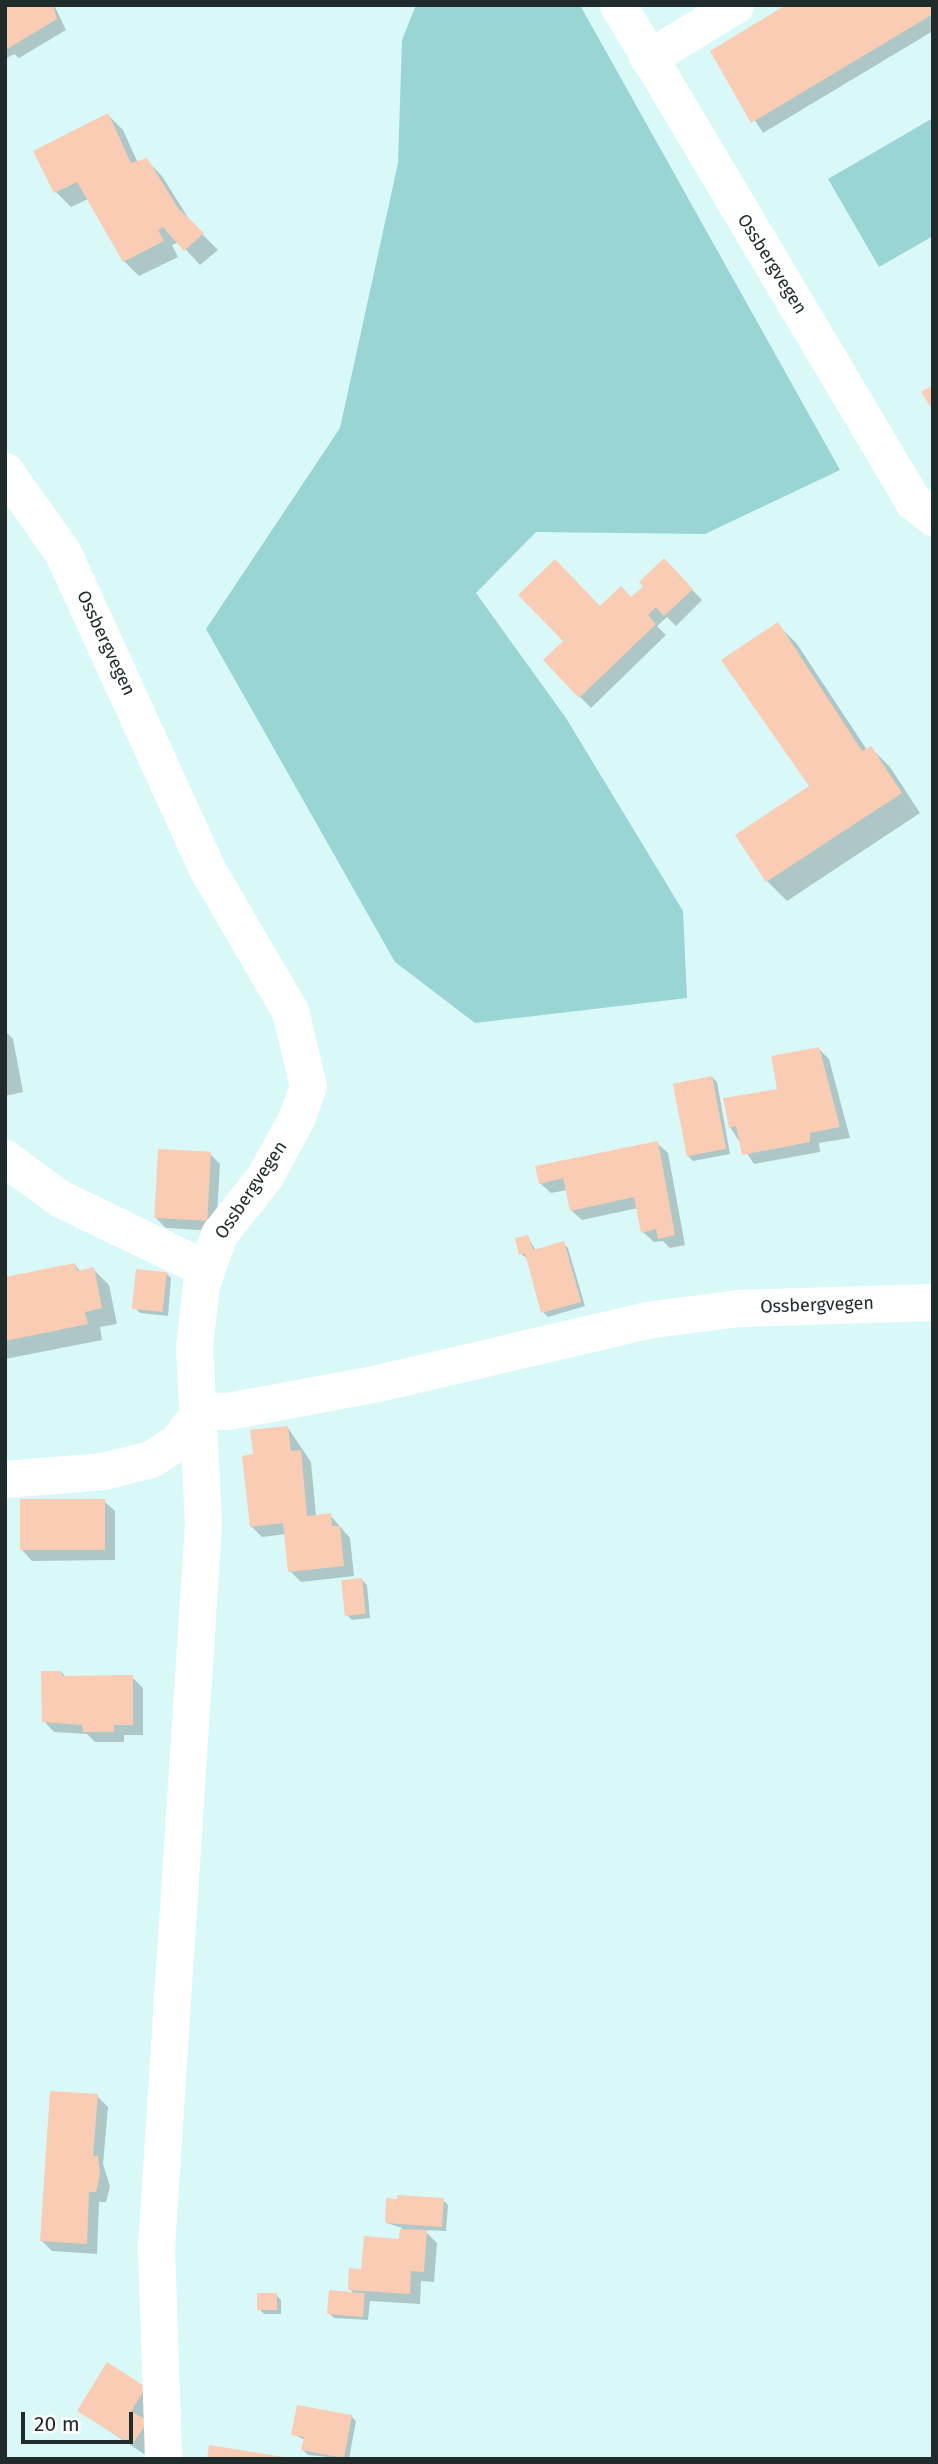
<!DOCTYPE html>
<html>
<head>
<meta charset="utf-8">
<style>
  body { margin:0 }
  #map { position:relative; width:938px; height:2464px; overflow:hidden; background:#d9f9f9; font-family:"Fira Sans",sans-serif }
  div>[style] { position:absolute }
  .green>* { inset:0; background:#99d5d5 }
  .shadow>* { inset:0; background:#0003 }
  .building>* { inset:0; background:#f9ccb3; transform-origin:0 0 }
  .minor>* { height:37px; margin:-18.5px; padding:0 18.5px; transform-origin:18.5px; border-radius:18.5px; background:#fff }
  span { translate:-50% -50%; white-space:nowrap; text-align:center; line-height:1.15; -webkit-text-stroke:6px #fff; paint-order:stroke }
  .street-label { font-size:18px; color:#202c2c }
  .frame { position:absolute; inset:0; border:7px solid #202c2c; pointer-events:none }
  .scale { position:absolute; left:21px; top:2412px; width:112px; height:32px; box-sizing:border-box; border:4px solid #202c2c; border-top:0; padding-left:9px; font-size:21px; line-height:24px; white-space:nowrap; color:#202c2c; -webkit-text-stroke:5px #fff; paint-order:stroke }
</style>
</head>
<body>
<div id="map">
  <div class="green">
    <i style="clip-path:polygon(416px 5px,580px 5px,840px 470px,705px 534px,536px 532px,476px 593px,566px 718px,683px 911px,687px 998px,475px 1023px,395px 962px,206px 629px,340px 428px,398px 163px,402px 40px)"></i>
    <i style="clip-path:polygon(933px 118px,933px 236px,879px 267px,828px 179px)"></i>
  </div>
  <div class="shadow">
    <i style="clip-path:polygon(5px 5px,54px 5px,66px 30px,19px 58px,14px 54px,5px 59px)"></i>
    <i style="clip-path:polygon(933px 5px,933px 31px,763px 133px,712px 52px)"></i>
    <i style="clip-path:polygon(108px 115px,123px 130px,138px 163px,146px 160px,162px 176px,192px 224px,218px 250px,200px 265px,179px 242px,172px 245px,178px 257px,139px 276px,124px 261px,88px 199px,71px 207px,56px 192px)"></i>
    <i style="clip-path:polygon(664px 561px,702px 600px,676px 626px,667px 617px,657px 626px,666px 635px,591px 708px,545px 661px,600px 608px,632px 600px)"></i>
    <i style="clip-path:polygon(778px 625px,797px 644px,867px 750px,871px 748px,890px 767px,920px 813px,787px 901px,767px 881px,812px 787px)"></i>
    <i style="clip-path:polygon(5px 1031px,13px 1039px,23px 1092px,5px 1096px)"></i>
    <i style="clip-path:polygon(819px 1049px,829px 1059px,850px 1138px,819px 1143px,820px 1152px,754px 1164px,730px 1127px,779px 1090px)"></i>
    <i style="clip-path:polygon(712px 1077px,717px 1082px,730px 1154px,693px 1161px,688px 1156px)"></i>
    <i style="clip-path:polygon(657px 1143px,668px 1153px,685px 1245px,670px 1248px,663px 1241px,654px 1242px,643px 1232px,638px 1208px,582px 1220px,571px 1210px,567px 1190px,551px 1193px,540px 1183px)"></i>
    <i style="clip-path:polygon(210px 1154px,220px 1164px,216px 1231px,166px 1228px,155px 1217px)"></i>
    <i style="clip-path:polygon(528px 1237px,536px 1251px,563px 1243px,568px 1248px,585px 1306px,548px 1317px,543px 1312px,528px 1259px,521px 1254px)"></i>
    <i style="clip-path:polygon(74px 1264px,81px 1272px,93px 1269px,109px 1285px,117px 1324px,100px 1327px,102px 1340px,5px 1359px,5px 1278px)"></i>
    <i style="clip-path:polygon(166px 1273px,171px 1278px,168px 1316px,140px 1313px,135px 1308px)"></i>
    <i style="clip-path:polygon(288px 1428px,311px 1462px,316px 1516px,330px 1515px,350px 1538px,354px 1576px,301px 1582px,290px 1571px,286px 1534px,262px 1537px,251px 1526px,255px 1456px)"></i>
    <i style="clip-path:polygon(104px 1501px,115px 1511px,115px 1560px,32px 1561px,22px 1550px)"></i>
    <i style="clip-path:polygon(362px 1580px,367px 1585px,370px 1618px,352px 1620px,347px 1615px)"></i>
    <i style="clip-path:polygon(61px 1672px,66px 1677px,132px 1677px,143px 1688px,143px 1735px,124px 1735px,124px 1742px,95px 1742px,87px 1734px,54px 1732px,44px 1721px)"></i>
    <i style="clip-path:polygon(97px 2096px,108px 2107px,103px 2164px,110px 2186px,106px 2202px,99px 2202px,97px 2254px,52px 2251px,41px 2240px)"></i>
    <i style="clip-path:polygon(443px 2200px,448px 2205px,446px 2231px,424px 2230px,437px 2243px,434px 2282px,421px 2281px,420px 2304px,370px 2301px,368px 2320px,334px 2318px,329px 2313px,354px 2294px,350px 2289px,363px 2271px,400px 2240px,402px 2228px,387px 2223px)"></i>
    <i style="clip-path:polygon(276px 2295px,281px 2300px,281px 2314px,264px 2314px,259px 2309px)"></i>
    <i style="clip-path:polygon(107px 2365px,156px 2399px,157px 2433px,144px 2454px,79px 2411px)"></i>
    <i style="clip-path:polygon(351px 2416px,356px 2421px,349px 2459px,308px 2455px,303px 2450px,305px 2440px,293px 2434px)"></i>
  </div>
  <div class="building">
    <i style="clip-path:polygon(5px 5px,53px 5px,57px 19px,7px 49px)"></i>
    <i style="clip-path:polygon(786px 5px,933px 5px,933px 14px,751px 123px,710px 51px)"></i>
    <i style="clip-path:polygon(108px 113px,131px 163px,147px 158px,178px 208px,204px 233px,184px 251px,163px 227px,158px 230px,164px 241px,123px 262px,77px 182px,54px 193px,33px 151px)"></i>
    <i style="clip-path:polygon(933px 385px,933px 411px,921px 392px)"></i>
    <i style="clip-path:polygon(664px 558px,693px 589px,664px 616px,656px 607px,648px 615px,656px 624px,579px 698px,543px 660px,563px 641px,518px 595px,555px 559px,600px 606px,621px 586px,631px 597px,643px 587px,639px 582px)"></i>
    <i style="clip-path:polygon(778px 622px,862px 751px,871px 746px,902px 793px,766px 882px,735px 835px,809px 786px,721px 660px)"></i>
    <i style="clip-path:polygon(819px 1047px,840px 1127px,810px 1133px,810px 1142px,742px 1155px,736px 1126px,729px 1128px,723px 1098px,777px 1089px,771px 1056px)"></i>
    <i style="left:712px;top:1076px;width:74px;height:40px;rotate:79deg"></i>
    <i style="clip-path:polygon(658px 1141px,675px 1235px,658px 1239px,656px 1229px,641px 1233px,634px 1197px,570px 1211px,563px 1178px,539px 1184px,535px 1166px)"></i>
    <i style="left:158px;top:1149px;width:53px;height:69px;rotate:3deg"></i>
    <i style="clip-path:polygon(528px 1235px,533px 1250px,564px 1241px,581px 1302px,541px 1313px,525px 1253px,519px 1255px,515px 1238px)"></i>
    <i style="clip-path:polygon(75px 1263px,77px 1271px,94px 1267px,102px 1308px,85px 1312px,88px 1324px,5px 1341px,5px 1277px)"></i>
    <i style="left:136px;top:1269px;width:31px;height:40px;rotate:6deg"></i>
    <i style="clip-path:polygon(288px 1426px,291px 1451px,301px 1450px,307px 1516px,331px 1513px,332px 1526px,340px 1526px,344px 1566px,288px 1572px,283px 1523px,250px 1527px,242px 1456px,253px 1454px,250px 1430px)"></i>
    <i style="left:105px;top:1499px;width:51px;height:85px;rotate:90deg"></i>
    <i style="left:362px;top:1578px;width:36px;height:21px;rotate:84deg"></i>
    <i style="clip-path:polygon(41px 1671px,61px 1671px,62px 1676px,133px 1675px,133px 1725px,114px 1725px,114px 1732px,83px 1732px,82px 1725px,42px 1722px)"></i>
    <i style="clip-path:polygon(50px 2091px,98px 2094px,93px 2156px,98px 2156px,100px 2174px,96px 2192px,89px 2192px,87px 2244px,40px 2241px)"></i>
    <i style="clip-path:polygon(397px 2195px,444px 2198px,442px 2227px,385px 2223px,386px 2198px,397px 2199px)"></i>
    <i style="clip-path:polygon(400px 2229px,427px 2230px,424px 2272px,411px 2271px,410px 2294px,348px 2290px,349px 2268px,361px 2269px,364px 2236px,399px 2239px)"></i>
    <i style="left:329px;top:2290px;width:36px;height:24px;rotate:5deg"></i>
    <i style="left:257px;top:2293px;width:20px;height:17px"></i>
    <i style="clip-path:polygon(107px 2362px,146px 2387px,131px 2411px,148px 2421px,132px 2445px,77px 2411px)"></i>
    <i style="clip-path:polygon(297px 2405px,352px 2415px,344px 2458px,301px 2450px,304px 2437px,291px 2435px)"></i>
    <i style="clip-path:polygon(209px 2445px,284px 2457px,284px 2459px,207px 2459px)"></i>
  </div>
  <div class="minor">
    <i style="left:618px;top:5px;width:577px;rotate:59.26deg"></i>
    <i style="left:913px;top:501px;width:26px;rotate:39deg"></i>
    <i style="left:648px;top:58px;width:102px;rotate:-31.3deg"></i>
    <i style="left:5px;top:471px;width:100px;rotate:54.7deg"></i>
    <i style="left:63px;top:553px;width:347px;rotate:65.5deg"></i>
    <i style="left:207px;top:869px;width:164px;rotate:59.7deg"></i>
    <i style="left:290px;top:1011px;width:77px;rotate:76.5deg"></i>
    <i style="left:308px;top:1086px;width:33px;rotate:110deg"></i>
    <i style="left:297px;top:1117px;width:67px;rotate:118.5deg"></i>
    <i style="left:265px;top:1176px;width:74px;rotate:128.4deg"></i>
    <i style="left:219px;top:1234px;width:54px;rotate:109.4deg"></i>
    <i style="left:201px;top:1285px;width:61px;rotate:96.5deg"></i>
    <i style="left:194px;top:1346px;width:178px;rotate:87.1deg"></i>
    <i style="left:203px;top:1524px;width:724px;rotate:93.72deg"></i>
    <i style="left:156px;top:2246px;width:213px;rotate:88.1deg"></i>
    <i style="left:5px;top:1158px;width:67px;rotate:36.5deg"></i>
    <i style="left:59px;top:1198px;width:163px;rotate:25.8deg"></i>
    <i style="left:201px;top:1410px;width:27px;rotate:2deg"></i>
    <i style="left:228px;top:1411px;width:153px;rotate:-10.6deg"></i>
    <i style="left:378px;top:1383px;width:275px;rotate:-13.2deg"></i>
    <i style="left:646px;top:1320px;width:94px;rotate:-7.4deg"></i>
    <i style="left:739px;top:1308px;width:194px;rotate:-1.8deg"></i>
    <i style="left:5px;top:1479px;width:98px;rotate:-4.7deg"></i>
    <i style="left:103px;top:1471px;width:49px;rotate:-14deg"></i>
    <i style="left:151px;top:1459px;width:31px;rotate:-33deg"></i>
    <i style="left:177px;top:1442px;width:40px;rotate:-53deg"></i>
  </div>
  <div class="street-label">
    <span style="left:772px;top:264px;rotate:58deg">Ossbergvegen</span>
    <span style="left:106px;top:643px;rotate:65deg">Ossbergvegen</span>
    <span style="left:251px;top:1190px;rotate:-56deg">Ossbergvegen</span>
    <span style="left:817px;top:1305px;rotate:-2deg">Ossbergvegen</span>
  </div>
  <div class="frame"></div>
  <div class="scale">20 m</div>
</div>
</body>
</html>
